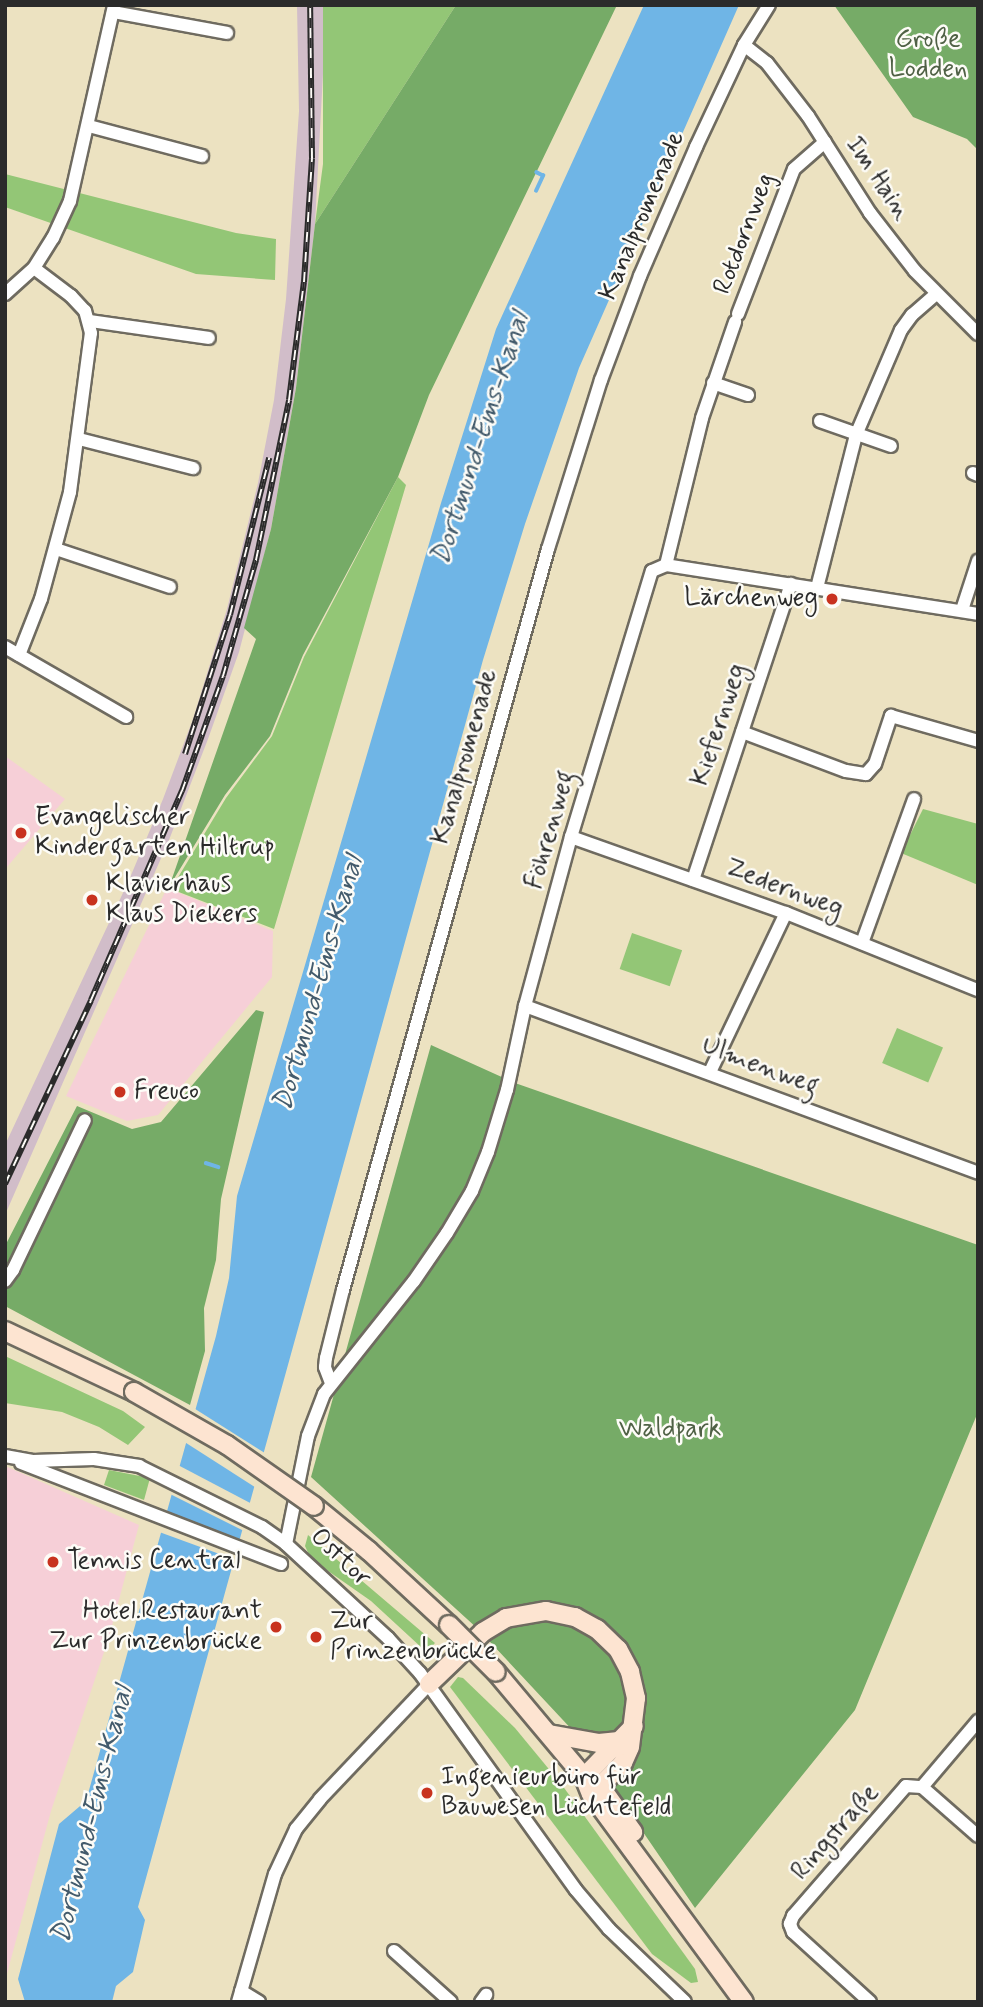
<!DOCTYPE html>
<html>
<head>
<meta charset="utf-8">
<style>
  body { margin:0 }
  #map { position:relative; width:983px; height:2007px; overflow:hidden; background:#ece2c1; font-family:Mynerve,sans-serif }
  div>[style] { position:absolute }
  .built>* { inset:0; background:#f6cfd7 }
  .industrial>* { inset:0; background:#d1bdc9 }
  .green>* { inset:0; background:#93c676; transform-origin:0 0 }
  .forest>* { inset:0; background:#76ab67 }
  .water>* { inset:0; background:#6fb5e6 }
  .pier>* { inset:0; background:#ece2c1; transform-origin:0 0 }
  .stream>* { height:3.5px; margin:-1.75px; padding:0 1.75px; transform-origin:1.75px; border-radius:1.75px; background:#6fb5e6 }
  .roads { filter:drop-shadow(2px 0 #6f6b60) drop-shadow(-2px 0 #6f6b60) drop-shadow(0 2px #6f6b60) drop-shadow(0 -2px #6f6b60) }
  .minor>* { height:12px; margin:-6px; padding:0 6px; transform-origin:6px; border-radius:6px; background:#fff }
  .secondary>* { height:18px; margin:-9px; padding:0 9px; transform-origin:9px; border-radius:9px; background:#fde4d1 }
  .rail>* { height:6px; margin-top:-3px; transform-origin:0; background:repeating-linear-gradient(90deg,#fdfcf7 0 10px,#2b2b2b 0 20px); box-sizing:border-box; border-block:2px solid #2b2b2b }
  .bridges { filter:drop-shadow(2px 0 #6f6b60) drop-shadow(-2px 0 #6f6b60) drop-shadow(0 2px #6f6b60) drop-shadow(0 -2px #6f6b60) }
  .secondary-bridge>* { height:18px; margin:-9px; padding:0 9px; transform-origin:9px; border-radius:9px; background:#fde4d1 }
  .dots>* { width:19px; height:19px; translate:-50% -50%; box-sizing:border-box; border:4px solid #fdfcf7; border-radius:50% }
  span { translate:-50% -50%; white-space:nowrap; text-align:center; line-height:1.15; -webkit-text-stroke:5px #fdfcf7; paint-order:stroke }
  .park-label { font-size:26px; color:#4f6145 }
  .street-label { font-size:26px; color:#2b2b2b }
  .poi-label { font-size:26px; color:#2b2b2b }
  .right { translate:-100% -50%; text-align:right }
  .left { translate:0 -50%; text-align:left }
  .water-label { font-size:28px; color:#435b6c; font-style:italic }
  .frame { position:absolute; inset:0; border:7px solid #2b2b2b; pointer-events:none }
</style>
</head>
<body>
<div id="map">
  <div class="built">
    <i style="clip-path:polygon(5px 756px,65px 799px,7px 867px,5px 866px)"></i>
    <i style="clip-path:polygon(167px 888px,273px 931px,272px 977px,158px 1115px,127px 1121px,66px 1096px)"></i>
    <i style="clip-path:polygon(5px 1466px,139px 1525px,109px 1637px,51px 1811px,5px 1981px)"></i>
  </div>
  <div class="industrial">
    <i style="clip-path:polygon(297px 5px,323px 5px,325px 36px,315px 224px,296px 388px,271px 529px,239px 652px,208px 739px,169px 840px,5px 1215px,5px 1145px,129px 880px,163px 799px,193px 719px,227px 609px,258px 483px,274px 400px,286px 299px,299px 111px)"></i>
  </div>
  <div class="green">
    <i style="clip-path:polygon(323px 5px,456px 5px,315px 224px,323px 164px)"></i>
    <i style="clip-path:polygon(5px 174px,236px 233px,276px 239px,275px 280px,196px 274px,5px 207px)"></i>
    <i style="clip-path:polygon(398px 477px,406px 485px,274px 929px,171px 889px,226px 798px,272px 736px,304px 657px)"></i>
    <i style="clip-path:polygon(923px 809px,978px 824px,978px 885px,901px 853px)"></i>
    <i style="left:632px;top:933px;width:53px;height:38px;rotate:19deg"></i>
    <i style="left:897px;top:1028px;width:50px;height:38px;rotate:23deg"></i>
    <i style="clip-path:polygon(5px 1356px,123px 1411px,145px 1427px,128px 1445px,99px 1427px,62px 1412px,5px 1403px)"></i>
    <i style="clip-path:polygon(109px 1470px,150px 1478px,144px 1500px,104px 1485px)"></i>
    <i style="clip-path:polygon(308px 1535px,435px 1643px,428px 1650px,422px 1648px,371px 1601px,311px 1559px,305px 1546px)"></i>
    <i style="clip-path:polygon(458px 1677px,463px 1678px,515px 1728px,562px 1785px,695px 1969px,698px 1982px,691px 1983px,652px 1954px,450px 1687px)"></i>
  </div>
  <div class="forest">
    <i style="clip-path:polygon(456px 5px,617px 5px,429px 395px,398px 477px,303px 655px,270px 736px,225px 795px,169px 887px,256px 639px,244px 628px,271px 529px,296px 388px,315px 224px)"></i>
    <i style="clip-path:polygon(834px 5px,978px 5px,978px 150px,967px 139px,913px 117px)"></i>
    <i style="clip-path:polygon(256px 1010px,264px 1012px,221px 1199px,216px 1260px,204px 1308px,205px 1351px,190px 1405px,5px 1306px,5px 1246px,77px 1106px,132px 1129px,161px 1122px)"></i>
    <i style="clip-path:polygon(431px 1045px,515px 1083px,978px 1245px,978px 1412px,855px 1710px,695px 1908px,576px 1734px,478px 1629px,311px 1477px)"></i>
  </div>
  <div class="water">
    <i style="clip-path:polygon(644px 5px,739px 5px,579px 368px,525px 524px,483px 660px,138px 1907px,145px 1920px,133px 1972px,116px 1986px,112px 2002px,25px 2002px,18px 1979px,59px 1824px,86px 1801px,216px 1336px,229px 1278px,237px 1196px,441px 503px,496px 329px)"></i>
  </div>
  <div class="pier">
    <i style="clip-path:polygon(192px 1407px,268px 1455px,258px 1489px,183px 1441px)"></i>
    <i style="clip-path:polygon(176px 1464px,254px 1505px,246px 1532px,168px 1493px)"></i>
    <i style="left:163px;top:1511px;width:86px;height:21px;rotate:20deg"></i>
  </div>
  <div class="stream">
    <i style="left:536px;top:191px;width:17px;rotate:-65deg"></i>
    <i style="left:543px;top:176px;width:7px;rotate:-153deg"></i>
    <i style="left:206px;top:1163px;width:13px;rotate:18deg"></i>
  </div>
  <div class="roads">
    <div class="minor">
      <i style="left:113px;top:12px;width:116px;rotate:10.4deg"></i>
      <i style="left:744px;top:45px;width:29px;rotate:38deg"></i>
      <i style="left:767px;top:63px;width:67px;rotate:52.3deg"></i>
      <i style="left:808px;top:116px;width:115px;rotate:57.4deg"></i>
      <i style="left:870px;top:213px;width:73px;rotate:52.2deg"></i>
      <i style="left:915px;top:271px;width:89px;rotate:45deg"></i>
      <i style="left:89px;top:126px;width:117px;rotate:14.9deg"></i>
      <i style="left:5px;top:294px;width:39px;rotate:-42deg"></i>
      <i style="left:34px;top:268px;width:36px;rotate:-58deg"></i>
      <i style="left:53px;top:238px;width:41px;rotate:-65.3deg"></i>
      <i style="left:70px;top:201px;width:201px;rotate:-77.3deg"></i>
      <i style="left:738px;top:314px;width:155px;rotate:-68.9deg"></i>
      <i style="left:794px;top:169px;width:41px;rotate:-41.1deg"></i>
      <i style="left:90px;top:321px;width:120px;rotate:8.1deg"></i>
      <i style="left:713px;top:383px;width:37px;rotate:19deg"></i>
      <i style="left:820px;top:421px;width:75px;rotate:19.4deg"></i>
      <i style="left:79px;top:439px;width:118px;rotate:14.3deg"></i>
      <i style="left:973px;top:473px;width:5px;rotate:22deg"></i>
      <i style="left:56px;top:549px;width:120px;rotate:18.4deg"></i>
      <i style="left:666px;top:565px;width:151px;rotate:-76.2deg"></i>
      <i style="left:702px;top:418px;width:102px;rotate:-71deg"></i>
      <i style="left:817px;top:588px;width:158px;rotate:-75.7deg"></i>
      <i style="left:856px;top:435px;width:114px;rotate:-66.8deg"></i>
      <i style="left:901px;top:330px;width:19px;rotate:-54deg"></i>
      <i style="left:912px;top:315px;width:30px;rotate:-41deg"></i>
      <i style="left:962px;top:610px;width:52px;rotate:-71.9deg"></i>
      <i style="left:5px;top:647px;width:140px;rotate:30deg"></i>
      <i style="left:19px;top:655px;width:60px;rotate:-68.6deg"></i>
      <i style="left:41px;top:599px;width:111px;rotate:-74.8deg"></i>
      <i style="left:70px;top:492px;width:160px;rotate:-82.5deg"></i>
      <i style="left:91px;top:333px;width:23px;rotate:-105deg"></i>
      <i style="left:85px;top:311px;width:21px;rotate:-133deg"></i>
      <i style="left:71px;top:296px;width:46px;rotate:-142.9deg"></i>
      <i style="left:742px;top:732px;width:111px;rotate:20.6deg"></i>
      <i style="left:846px;top:771px;width:20px;rotate:9deg"></i>
      <i style="left:866px;top:774px;width:13px;rotate:-48deg"></i>
      <i style="left:875px;top:764px;width:51px;rotate:-71.6deg"></i>
      <i style="left:891px;top:716px;width:91px;rotate:16deg"></i>
      <i style="left:571px;top:837px;width:228px;rotate:19.5deg"></i>
      <i style="left:786px;top:913px;width:207px;rotate:21.9deg"></i>
      <i style="left:693px;top:880px;width:312px;rotate:-71.7deg"></i>
      <i style="left:862px;top:943px;width:153px;rotate:-70.1deg"></i>
      <i style="left:525px;top:1006px;width:483px;rotate:20.2deg"></i>
      <i style="left:710px;top:1072px;width:176px;rotate:-64.5deg"></i>
      <i style="left:5px;top:1281px;width:14px;rotate:-54deg"></i>
      <i style="left:13px;top:1270px;width:166px;rotate:-64.4deg"></i>
      <i style="left:331px;top:1383px;width:17px;rotate:-111deg"></i>
      <i style="left:325px;top:1367px;width:9px;rotate:-84deg"></i>
      <i style="left:326px;top:1358px;width:70px;rotate:-76deg"></i>
      <i style="left:343px;top:1290px;width:769px;rotate:-74.54deg"></i>
      <i style="left:548px;top:549px;width:177px;rotate:-72.6deg"></i>
      <i style="left:601px;top:380px;width:111px;rotate:-69.4deg"></i>
      <i style="left:640px;top:276px;width:141px;rotate:-66.5deg"></i>
      <i style="left:696px;top:147px;width:113px;rotate:-64.8deg"></i>
      <i style="left:744px;top:45px;width:47px;rotate:-58deg"></i>
      <i style="left:5px;top:1456px;width:28px;rotate:10deg"></i>
      <i style="left:33px;top:1461px;width:61px;rotate:-1.9deg"></i>
      <i style="left:94px;top:1459px;width:46px;rotate:8.8deg"></i>
      <i style="left:139px;top:1466px;width:137px;rotate:26.4deg"></i>
      <i style="left:262px;top:1527px;width:29px;rotate:35deg"></i>
      <i style="left:286px;top:1544px;width:139px;rotate:42.7deg"></i>
      <i style="left:388px;top:1638px;width:47px;rotate:47.6deg"></i>
      <i style="left:420px;top:1673px;width:267px;rotate:54.3deg"></i>
      <i style="left:576px;top:1890px;width:51px;rotate:49.8deg"></i>
      <i style="left:609px;top:1929px;width:105px;rotate:43.8deg"></i>
      <i style="left:21px;top:1463px;width:279px;rotate:21.2deg"></i>
      <i style="left:286px;top:1544px;width:110px;rotate:-78.5deg"></i>
      <i style="left:308px;top:1436px;width:45px;rotate:-69.1deg"></i>
      <i style="left:324px;top:1394px;width:144px;rotate:-51.5deg"></i>
      <i style="left:414px;top:1281px;width:58px;rotate:-55.5deg"></i>
      <i style="left:447px;top:1233px;width:49px;rotate:-59.2deg"></i>
      <i style="left:472px;top:1191px;width:42px;rotate:-67.7deg"></i>
      <i style="left:488px;top:1152px;width:65px;rotate:-73deg"></i>
      <i style="left:507px;top:1090px;width:86px;rotate:-77.9deg"></i>
      <i style="left:525px;top:1006px;width:175px;rotate:-74.8deg"></i>
      <i style="left:571px;top:837px;width:278px;rotate:-73.1deg"></i>
      <i style="left:652px;top:571px;width:15px;rotate:-23deg"></i>
      <i style="left:666px;top:565px;width:316px;rotate:8.9deg"></i>
      <i style="left:922px;top:1787px;width:74px;rotate:41.2deg"></i>
      <i style="left:394px;top:1951px;width:76px;rotate:41.8deg"></i>
      <i style="left:241px;top:1991px;width:21px;rotate:31deg"></i>
      <i style="left:238px;top:2002px;width:133px;rotate:-73.9deg"></i>
      <i style="left:275px;top:1874px;width:50px;rotate:-65deg"></i>
      <i style="left:296px;top:1829px;width:38px;rotate:-51deg"></i>
      <i style="left:320px;top:1799px;width:158px;rotate:-46.5deg"></i>
      <i style="left:481px;top:2002px;width:9px;rotate:-54deg"></i>
      <i style="left:870px;top:2002px;width:104px;rotate:-137.7deg"></i>
      <i style="left:793px;top:1932px;width:9px;rotate:-111deg"></i>
      <i style="left:790px;top:1924px;width:9px;rotate:-69deg"></i>
      <i style="left:793px;top:1916px;width:172px;rotate:-49deg"></i>
      <i style="left:906px;top:1786px;width:16px;rotate:4deg"></i>
      <i style="left:922px;top:1787px;width:87px;rotate:-49.7deg"></i>
    </div>
    <div class="secondary">
      <i style="left:5px;top:1331px;width:143px;rotate:25.3deg"></i>
      <i style="left:314px;top:1506px;width:71px;rotate:39.3deg"></i>
      <i style="left:369px;top:1551px;width:109px;rotate:42.8deg"></i>
      <i style="left:496px;top:1672px;width:137px;rotate:50deg"></i>
      <i style="left:584px;top:1777px;width:18px;rotate:68deg"></i>
      <i style="left:591px;top:1794px;width:258px;rotate:53.7deg"></i>
      <i style="left:429px;top:1684px;width:75px;rotate:-43.9deg"></i>
      <i style="left:483px;top:1632px;width:27px;rotate:-31deg"></i>
      <i style="left:506px;top:1618px;width:41px;rotate:-9.9deg"></i>
      <i style="left:546px;top:1611px;width:30px;rotate:12deg"></i>
      <i style="left:575px;top:1617px;width:25px;rotate:29deg"></i>
      <i style="left:597px;top:1629px;width:29px;rotate:44deg"></i>
      <i style="left:618px;top:1649px;width:26px;rotate:62deg"></i>
      <i style="left:630px;top:1672px;width:27px;rotate:77deg"></i>
      <i style="left:636px;top:1698px;width:49px;rotate:97deg"></i>
      <i style="left:630px;top:1747px;width:17px;rotate:114deg"></i>
      <i style="left:623px;top:1763px;width:33px;rotate:135deg"></i>
      <i style="left:549px;top:1734px;width:51px;rotate:10.2deg"></i>
      <i style="left:599px;top:1743px;width:20px;rotate:-6deg"></i>
      <i style="left:584px;top:1777px;width:71px;rotate:-45.6deg"></i>
      <i style="left:591px;top:1781px;width:10px;rotate:29deg"></i>
      <i style="left:600px;top:1786px;width:57px;rotate:54.3deg"></i>
    </div>
  </div>
  <div class="rail">
    <i style="left:185px;top:754px;width:146px;rotate:-72.1deg"></i>
    <i style="left:230px;top:615px;width:162px;rotate:-76deg"></i>
    <i style="left:5px;top:1184px;width:203px;rotate:-64.9deg"></i>
    <i style="left:91px;top:1000px;width:228px;rotate:-66.5deg"></i>
    <i style="left:182px;top:791px;width:122px;rotate:-70.4deg"></i>
    <i style="left:223px;top:676px;width:121px;rotate:-74.1deg"></i>
    <i style="left:256px;top:560px;width:163px;rotate:-78.3deg"></i>
    <i style="left:289px;top:400px;width:119px;rotate:-82.8deg"></i>
    <i style="left:304px;top:282px;width:124px;rotate:-86.3deg"></i>
    <i style="left:312px;top:158px;width:153px;rotate:-90.7deg"></i>
  </div>
  <div class="bridges">
    <div class="secondary-bridge">
      <i style="left:134px;top:1392px;width:107px;rotate:29.7deg"></i>
      <i style="left:227px;top:1445px;width:106px;rotate:35deg"></i>
      <i style="left:449px;top:1625px;width:66px;rotate:45deg"></i>
    </div>
  </div>
  <div class="dots">
    <i style="left:832px;top:599px;background:#c8321e"></i>
    <i style="left:21px;top:833px;background:#c8321e"></i>
    <i style="left:92px;top:900px;background:#c8321e"></i>
    <i style="left:120px;top:1092px;background:#c8321e"></i>
    <i style="left:53px;top:1562px;background:#c8321e"></i>
    <i style="left:276px;top:1627px;background:#c8321e"></i>
    <i style="left:316px;top:1637px;background:#c8321e"></i>
    <i style="left:427px;top:1793px;background:#c8321e"></i>
  </div>
  <div class="park-label">
    <span style="left:928px;top:55px">Große<br>Lodden</span>
    <span style="left:670px;top:1430px">Waldpark</span>
  </div>
  <div class="street-label">
    <span style="left:877px;top:179px;rotate:56deg">Im Hain</span>
    <span style="left:643px;top:216px;rotate:-67deg">Kanalpromenade</span>
    <span style="left:745px;top:234px;rotate:-69deg">Rotdornweg</span>
    <span style="left:720px;top:725px;rotate:-72deg">Kiefernweg</span>
    <span style="left:466px;top:757px;rotate:-74deg">Kanalpromenade</span>
    <span style="left:551px;top:830px;rotate:-74deg">Föhrenweg</span>
    <span style="left:784px;top:889px;rotate:21deg">Zedernweg</span>
    <span style="left:760px;top:1067px;rotate:21deg">Ulmenweg</span>
    <span style="left:340px;top:1558px;rotate:43deg">Osttor</span>
    <span style="left:836px;top:1833px;rotate:-49deg">Ringstraße</span>
  </div>
  <div class="poi-label">
    <span class="right" style="left:818px;top:599px">Lärchenweg</span>
    <span class="left" style="left:35px;top:833px">Evangelischer<br>Kindergarten Hiltrup</span>
    <span class="left" style="left:106px;top:900px">Klavierhaus<br>Klaus Diekers</span>
    <span class="left" style="left:134px;top:1092px">Freuco</span>
    <span class="left" style="left:67px;top:1562px">Tennis Central</span>
    <span class="right" style="left:262px;top:1627px">Hotel.Restaurant<br>Zur Prinzenbrücke</span>
    <span class="left" style="left:330px;top:1637px">Zur<br>Prinzenbrücke</span>
    <span class="left" style="left:441px;top:1793px">Ingenieurbüro für<br>Bauwesen Lüchtefeld</span>
  </div>
  <div class="water-label">
    <span style="left:481px;top:439px;rotate:-72deg">Dortmund-Ems-Kanal</span>
    <span style="left:319px;top:984px;rotate:-74deg">Dortmund-Ems-Kanal</span>
    <span style="left:93px;top:1815px;rotate:-76deg">Dortmund-Ems-Kanal</span>
  </div>
  <div class="frame"></div>
</div>
</body>
</html>
